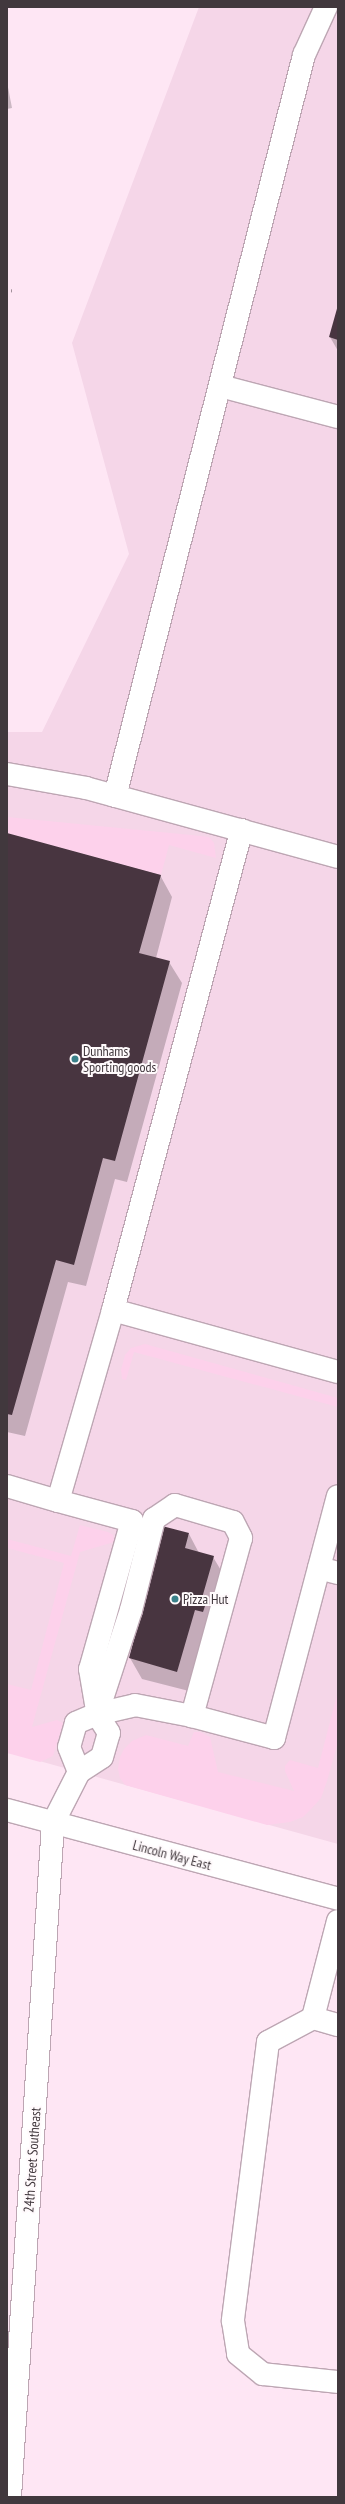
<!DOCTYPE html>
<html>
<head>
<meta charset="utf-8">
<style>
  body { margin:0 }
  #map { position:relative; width:345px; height:2504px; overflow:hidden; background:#fee6f4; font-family:"PT Sans Narrow",sans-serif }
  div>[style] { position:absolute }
  .built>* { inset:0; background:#f5d6e8 }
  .green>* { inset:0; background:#fdd1eb }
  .shadow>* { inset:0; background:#0003 }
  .building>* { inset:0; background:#483540 }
  .path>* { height:2.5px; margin-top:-1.25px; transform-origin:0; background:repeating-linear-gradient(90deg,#a2919b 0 1px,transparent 0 4px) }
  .roads { filter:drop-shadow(1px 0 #bda6b3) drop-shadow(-1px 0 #bda6b3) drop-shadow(0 1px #bda6b3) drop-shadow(0 -1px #bda6b3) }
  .minor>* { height:22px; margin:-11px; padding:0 11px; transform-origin:11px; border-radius:11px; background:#fff }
  .major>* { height:22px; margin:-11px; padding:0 11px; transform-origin:11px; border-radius:11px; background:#fff }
  .dots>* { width:11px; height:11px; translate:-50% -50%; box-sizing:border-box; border:2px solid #fffafc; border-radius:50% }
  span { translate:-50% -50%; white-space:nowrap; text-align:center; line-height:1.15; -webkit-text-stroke:4px #fffafc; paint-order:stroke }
  .poi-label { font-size:14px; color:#41383d }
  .left { translate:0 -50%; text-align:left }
  .street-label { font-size:14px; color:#41383d }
  .frame { position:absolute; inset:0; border:8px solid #41383d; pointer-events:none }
</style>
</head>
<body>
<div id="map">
  <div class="built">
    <i style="clip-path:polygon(199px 7px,338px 7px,338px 1844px,7px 1752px,7px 732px,42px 732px,129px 554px,72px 343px)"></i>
  </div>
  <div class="green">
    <i style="clip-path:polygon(7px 817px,201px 836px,209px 837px,214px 843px,216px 858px,169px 845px,161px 875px,7px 833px)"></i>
    <i style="clip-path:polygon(145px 1344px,338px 1398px,338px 1407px,134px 1352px,126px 1380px,122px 1379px,121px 1370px,125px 1355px,131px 1348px)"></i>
    <i style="clip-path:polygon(80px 1525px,108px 1532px,113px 1535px,114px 1542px,80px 1552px,32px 1727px,57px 1720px,63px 1723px,53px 1756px,40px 1762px,7px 1753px,7px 1684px,31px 1690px,64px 1563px,7px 1548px,7px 1539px,71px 1556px)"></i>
    <i style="clip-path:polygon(338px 1691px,338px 1742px,327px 1781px,321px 1798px,312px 1808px,303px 1817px,290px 1822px,267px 1825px,125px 1785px,120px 1778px,118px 1769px,120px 1757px,124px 1749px,132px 1741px,146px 1735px,188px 1746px,194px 1732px,200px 1732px,210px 1737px,218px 1772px,294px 1791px,285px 1771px,285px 1766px,290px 1760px,318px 1768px)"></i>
  </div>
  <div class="shadow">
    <i style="clip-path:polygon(7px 82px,12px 108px,7px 109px)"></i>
    <i style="clip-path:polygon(338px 307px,338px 351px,330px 337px)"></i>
    <i style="clip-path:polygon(7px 834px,160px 875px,172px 897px,156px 958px,169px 962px,182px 983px,127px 1182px,115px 1179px,86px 1286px,68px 1282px,25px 1436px,7px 1432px)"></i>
    <i style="clip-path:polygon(189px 1534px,199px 1553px,213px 1557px,225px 1577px,189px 1691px,142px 1679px,130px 1658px)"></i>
  </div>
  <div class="building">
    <i style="clip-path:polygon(338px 305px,338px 340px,329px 337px)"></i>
    <i style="clip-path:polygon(7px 833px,161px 875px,139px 953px,170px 961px,115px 1161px,103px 1158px,74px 1265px,56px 1260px,12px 1415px,7px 1414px)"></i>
    <i style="clip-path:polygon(162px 1526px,189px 1533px,185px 1548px,214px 1556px,202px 1598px,207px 1600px,203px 1612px,195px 1610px,177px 1672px,129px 1658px,146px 1595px,143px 1594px)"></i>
  </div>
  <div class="path">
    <i style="left:7px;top:291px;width:7px;rotate:-8deg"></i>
  </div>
  <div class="roads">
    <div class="minor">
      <i style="left:220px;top:386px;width:122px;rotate:14.7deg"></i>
      <i style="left:7px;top:774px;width:80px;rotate:10deg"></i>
      <i style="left:86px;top:788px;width:261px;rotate:15.3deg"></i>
      <i style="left:115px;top:796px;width:765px;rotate:-75.69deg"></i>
      <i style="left:304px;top:55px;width:53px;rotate:-65.4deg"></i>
      <i style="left:113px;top:1310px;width:233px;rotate:15.4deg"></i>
      <i style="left:7px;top:1486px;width:53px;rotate:16.4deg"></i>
      <i style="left:58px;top:1501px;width:199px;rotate:-73.9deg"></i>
      <i style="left:113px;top:1310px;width:497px;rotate:-75deg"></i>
      <i style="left:58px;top:1501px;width:77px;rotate:15.1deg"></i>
      <i style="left:132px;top:1521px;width:154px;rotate:105.8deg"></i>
      <i style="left:90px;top:1669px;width:42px;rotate:80.3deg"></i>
      <i style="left:319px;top:1568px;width:20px;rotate:15deg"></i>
      <i style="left:97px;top:1714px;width:109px;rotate:-71.9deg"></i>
      <i style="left:131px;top:1610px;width:94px;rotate:-75.8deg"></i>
      <i style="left:154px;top:1519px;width:25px;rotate:-34deg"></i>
      <i style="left:175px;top:1505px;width:60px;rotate:16.3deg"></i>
      <i style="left:233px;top:1522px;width:18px;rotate:63deg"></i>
      <i style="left:241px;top:1538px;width:185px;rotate:105.4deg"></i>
      <i style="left:97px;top:1714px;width:39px;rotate:-13deg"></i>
      <i style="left:135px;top:1705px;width:58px;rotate:10.9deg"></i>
      <i style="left:192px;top:1716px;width:85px;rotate:15deg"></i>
      <i style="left:274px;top:1738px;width:250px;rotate:-75.2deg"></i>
      <i style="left:338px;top:1921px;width:100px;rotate:104.5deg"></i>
      <i style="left:313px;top:2018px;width:51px;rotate:151.9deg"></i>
      <i style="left:268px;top:2042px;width:281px;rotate:97.2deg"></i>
      <i style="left:233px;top:2321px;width:33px;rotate:81deg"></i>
      <i style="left:238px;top:2354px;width:32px;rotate:39deg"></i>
      <i style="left:263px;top:2374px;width:75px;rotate:6.1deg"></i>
      <i style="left:313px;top:2018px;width:26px;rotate:16deg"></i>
      <i style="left:10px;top:2497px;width:675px;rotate:-86.35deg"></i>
      <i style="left:53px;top:1823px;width:57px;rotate:-63deg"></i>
      <i style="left:79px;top:1772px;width:27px;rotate:-33deg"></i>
      <i style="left:102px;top:1757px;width:25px;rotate:-74deg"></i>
      <i style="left:109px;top:1733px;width:22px;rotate:-122deg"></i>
      <i style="left:97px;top:1714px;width:23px;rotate:157deg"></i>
      <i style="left:76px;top:1723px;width:25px;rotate:106deg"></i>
      <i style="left:69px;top:1747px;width:27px;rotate:68deg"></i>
    </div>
    <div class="major">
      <i style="left:7px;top:1810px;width:343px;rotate:15deg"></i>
    </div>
  </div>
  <div class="dots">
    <i style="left:75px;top:1059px;background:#3a818a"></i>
    <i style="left:175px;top:1599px;background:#3a818a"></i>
  </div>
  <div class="poi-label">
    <span class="left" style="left:83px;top:1059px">Dunhams<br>Sporting goods</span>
    <span class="left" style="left:183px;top:1599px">Pizza Hut</span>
  </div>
  <div class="street-label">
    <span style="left:172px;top:1855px;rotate:15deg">Lincoln Way East</span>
    <span style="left:32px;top:2160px;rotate:-86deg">24th Street Southeast</span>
  </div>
  <div class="frame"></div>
</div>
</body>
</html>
